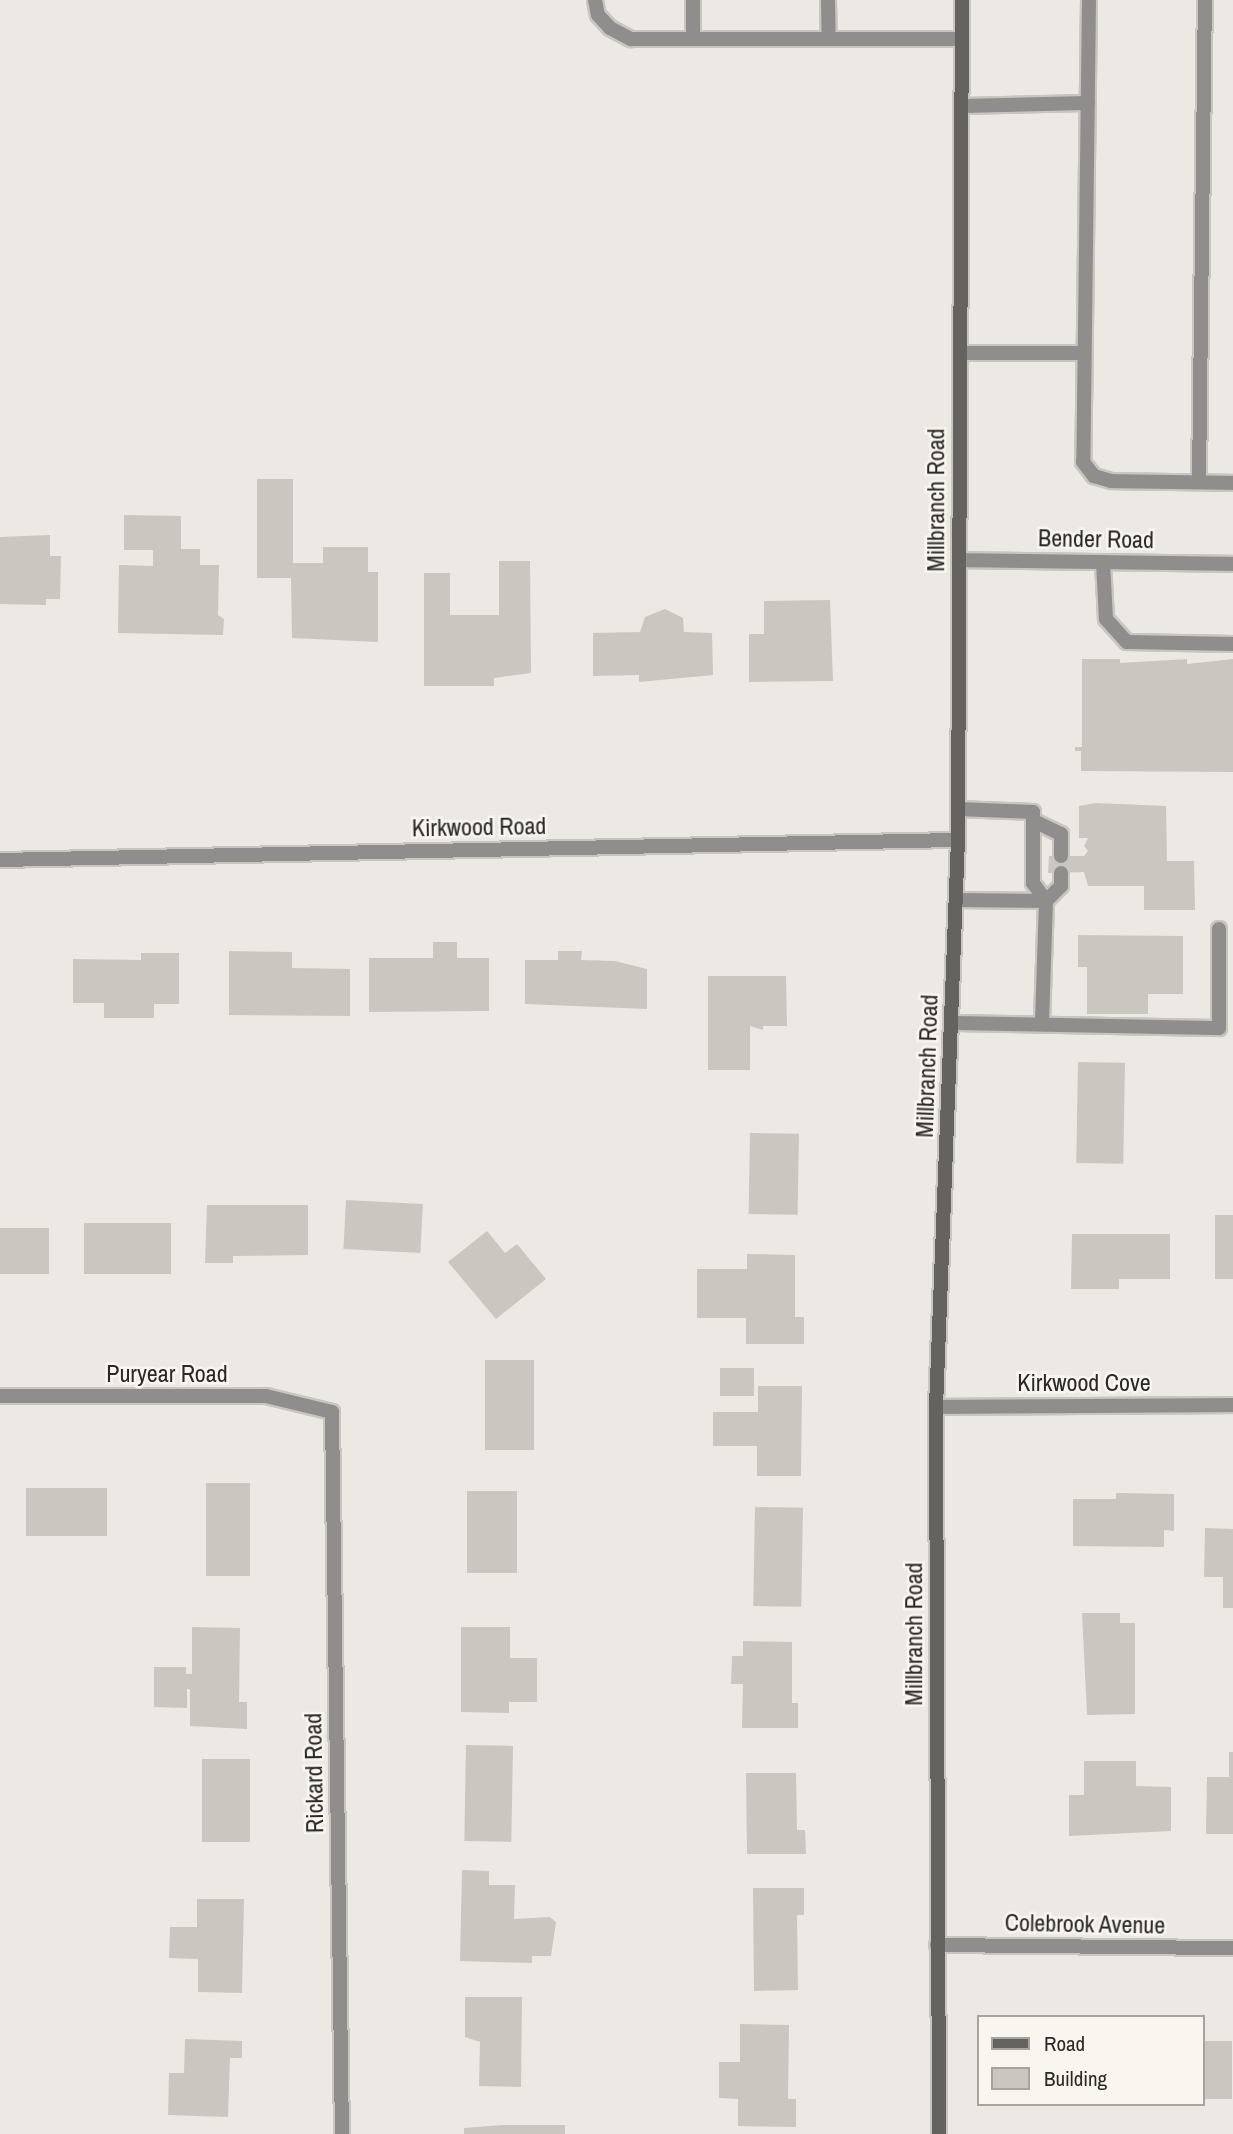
<!DOCTYPE html>
<html>
<head>
<meta charset="utf-8">
<style>
  body { margin:0 }
  #map { position:relative; width:1233px; height:2134px; overflow:hidden; background:#ece8e3; font-family:"Archivo Narrow",sans-serif }
  div>[style] { position:absolute }
  .building>* { inset:0; background:#cac7c1; transform-origin:0 0 }
  .roads { filter:drop-shadow(2px 0 #c9c6c1) drop-shadow(-2px 0 #c9c6c1) drop-shadow(0 2px #c9c6c1) drop-shadow(0 -2px #c9c6c1) }
  .lane>* { height:14px; margin:-7px; padding:0 7px; transform-origin:7px; border-radius:7px; background:#908e8c }
  .street>* { height:14px; margin:-7px; padding:0 7px; transform-origin:7px; border-radius:7px; background:#908e8c }
  .secondary>* { height:14px; margin:-7px; padding:0 7px; transform-origin:7px; border-radius:7px; background:#656360 }
  span { translate:-50% -50%; white-space:nowrap; text-align:center; line-height:1.15; -webkit-text-stroke:5px #f9f6f0; paint-order:stroke }
  .street-label { font-size:24px; color:#2a2927 }
  .legend { position:absolute; left:977px; top:2015px; width:228px; height:91px; box-sizing:border-box; background:#f9f6f0; border:2px solid #a6a4a0; margin:0; padding:9px 12px; list-style:none; font-size:21px; color:#2a2927 }
  .legend li { display:flex; align-items:center; gap:14px; height:35px }
  .legend b { width:35px; border:2px solid #a6a4a0 }
</style>
</head>
<body>
<div id="map">
  <div class="building">
    <i style="clip-path:polygon(257px 479px,293px 479px,293px 563px,323px 563px,323px 547px,368px 547px,368px 572px,378px 572px,378px 642px,292px 638px,291px 578px,257px 578px)"></i>
    <i style="clip-path:polygon(124px 515px,181px 516px,181px 549px,200px 549px,200px 565px,219px 565px,218px 615px,224px 619px,223px 635px,118px 633px,119px 565px,153px 566px,153px 550px,124px 550px)"></i>
    <i style="clip-path:polygon(50px 535px,50px 556px,61px 556px,60px 599px,46px 599px,46px 605px,0 604px,0 537px)"></i>
    <i style="clip-path:polygon(499px 561px,530px 561px,531px 673px,494px 678px,494px 686px,424px 686px,424px 573px,450px 573px,450px 615px,499px 615px)"></i>
    <i style="clip-path:polygon(830px 600px,833px 681px,749px 682px,749px 634px,764px 634px,764px 601px)"></i>
    <i style="clip-path:polygon(665px 609px,683px 618px,684px 632px,712px 633px,713px 675px,639px 682px,639px 675px,593px 676px,593px 633px,640px 632px,645px 617px)"></i>
    <i style="clip-path:polygon(1082px 659px,1120px 659px,1120px 663px,1187px 659px,1187px 664px,1233px 659px,1233px 772px,1081px 771px,1081px 751px,1075px 751px,1075px 747px,1082px 747px)"></i>
    <i style="clip-path:polygon(1096px 803px,1166px 806px,1167px 861px,1194px 861px,1195px 910px,1144px 910px,1144px 886px,1088px 886px,1084px 872px,1048px 873px,1049px 856px,1084px 856px,1088px 851px,1084px 846px,1088px 838px,1079px 838px,1079px 806px)"></i>
    <i style="clip-path:polygon(1078px 935px,1183px 936px,1183px 994px,1148px 994px,1148px 1014px,1087px 1014px,1087px 967px,1078px 967px)"></i>
    <i style="clip-path:polygon(433px 942px,457px 942px,457px 958px,489px 958px,489px 1011px,369px 1012px,369px 958px,433px 958px)"></i>
    <i style="clip-path:polygon(229px 951px,292px 952px,292px 968px,350px 969px,350px 1016px,229px 1015px)"></i>
    <i style="clip-path:polygon(558px 951px,582px 951px,581px 960px,615px 961px,647px 969px,647px 1009px,525px 1004px,525px 960px,558px 960px)"></i>
    <i style="clip-path:polygon(141px 953px,179px 953px,179px 1004px,154px 1004px,154px 1018px,104px 1018px,104px 1003px,73px 1003px,73px 959px,141px 960px)"></i>
    <i style="clip-path:polygon(708px 976px,786px 976px,787px 1026px,763px 1026px,763px 1030px,750px 1026px,750px 1070px,708px 1070px)"></i>
    <i style="left:1078px;top:1062px;width:47px;height:101px;rotate:1deg"></i>
    <i style="left:750px;top:1133px;width:49px;height:81px;rotate:1deg"></i>
    <i style="left:346px;top:1200px;width:77px;height:49px;rotate:3deg"></i>
    <i style="clip-path:polygon(207px 1205px,308px 1205px,308px 1255px,233px 1256px,233px 1263px,205px 1263px)"></i>
    <i style="left:1215px;top:1215px;width:18px;height:64px"></i>
    <i style="left:171px;top:1223px;width:51px;height:87px;rotate:90deg"></i>
    <i style="left:0;top:1228px;width:49px;height:46px"></i>
    <i style="clip-path:polygon(487px 1231px,505px 1253px,517px 1244px,546px 1279px,496px 1319px,448px 1262px)"></i>
    <i style="clip-path:polygon(1072px 1234px,1170px 1234px,1170px 1279px,1119px 1279px,1119px 1289px,1071px 1289px)"></i>
    <i style="clip-path:polygon(747px 1254px,795px 1255px,795px 1317px,804px 1317px,804px 1344px,746px 1344px,746px 1318px,697px 1318px,697px 1269px,747px 1269px)"></i>
    <i style="left:485px;top:1360px;width:49px;height:90px"></i>
    <i style="left:720px;top:1368px;width:34px;height:28px"></i>
    <i style="clip-path:polygon(758px 1386px,802px 1386px,801px 1476px,757px 1476px,757px 1446px,713px 1446px,713px 1412px,758px 1412px)"></i>
    <i style="left:206px;top:1483px;width:44px;height:93px"></i>
    <i style="left:107px;top:1488px;width:48px;height:81px;rotate:90deg"></i>
    <i style="left:467px;top:1491px;width:50px;height:82px"></i>
    <i style="clip-path:polygon(1116px 1493px,1174px 1494px,1174px 1531px,1164px 1530px,1164px 1547px,1073px 1546px,1073px 1499px,1116px 1499px)"></i>
    <i style="left:755px;top:1507px;width:48px;height:99px;rotate:1deg"></i>
    <i style="clip-path:polygon(1205px 1528px,1233px 1529px,1233px 1608px,1223px 1608px,1223px 1577px,1204px 1577px)"></i>
    <i style="clip-path:polygon(1082px 1613px,1120px 1613px,1120px 1623px,1135px 1623px,1135px 1714px,1087px 1715px)"></i>
    <i style="clip-path:polygon(192px 1627px,240px 1628px,239px 1702px,247px 1702px,247px 1729px,190px 1726px,190px 1689px,187px 1689px,187px 1708px,154px 1707px,154px 1667px,186px 1667px,186px 1674px,192px 1674px)"></i>
    <i style="clip-path:polygon(461px 1627px,510px 1627px,510px 1658px,537px 1658px,537px 1702px,509px 1702px,509px 1713px,461px 1712px)"></i>
    <i style="clip-path:polygon(743px 1641px,792px 1642px,792px 1703px,798px 1703px,798px 1728px,742px 1728px,743px 1684px,731px 1684px,732px 1656px,743px 1656px)"></i>
    <i style="left:466px;top:1745px;width:47px;height:96px;rotate:1deg"></i>
    <i style="clip-path:polygon(1229px 1752px,1233px 1752px,1233px 1834px,1206px 1834px,1207px 1777px,1229px 1777px)"></i>
    <i style="left:202px;top:1759px;width:48px;height:83px"></i>
    <i style="clip-path:polygon(1084px 1761px,1136px 1761px,1136px 1786px,1171px 1787px,1171px 1831px,1069px 1836px,1069px 1795px,1084px 1795px)"></i>
    <i style="clip-path:polygon(746px 1773px,796px 1773px,797px 1830px,805px 1830px,806px 1854px,747px 1854px)"></i>
    <i style="clip-path:polygon(462px 1870px,489px 1871px,489px 1885px,515px 1885px,514px 1919px,550px 1917px,556px 1922px,551px 1956px,532px 1956px,532px 1963px,460px 1961px)"></i>
    <i style="clip-path:polygon(753px 1888px,804px 1888px,804px 1915px,797px 1915px,798px 1990px,754px 1991px)"></i>
    <i style="clip-path:polygon(197px 1899px,244px 1899px,242px 1993px,198px 1992px,198px 1959px,169px 1958px,170px 1927px,197px 1927px)"></i>
    <i style="clip-path:polygon(465px 1997px,522px 1997px,521px 2087px,479px 2086px,480px 2042px,465px 2037px)"></i>
    <i style="clip-path:polygon(740px 2024px,789px 2025px,788px 2099px,796px 2099px,796px 2127px,738px 2126px,738px 2099px,719px 2098px,719px 2062px,740px 2062px)"></i>
    <i style="clip-path:polygon(185px 2039px,242px 2041px,242px 2058px,230px 2058px,228px 2117px,168px 2115px,169px 2073px,184px 2073px)"></i>
    <i style="left:1203px;top:2041px;width:29px;height:58px"></i>
    <i style="clip-path:polygon(502px 2125px,565px 2125px,565px 2134px,464px 2134px,464px 2128px)"></i>
  </div>
  <div class="roads">
    <div class="lane">
      <i style="left:595px;top:0;width:15px;rotate:79deg"></i>
      <i style="left:598px;top:15px;width:18px;rotate:47deg"></i>
      <i style="left:610px;top:28px;width:24px;rotate:28deg"></i>
      <i style="left:631px;top:39px;width:331px"></i>
      <i style="left:693px;top:0;width:39px;rotate:90deg"></i>
      <i style="left:828px;top:0;width:39px;rotate:89deg"></i>
      <i style="left:1089px;top:0;width:462px;rotate:90.7deg"></i>
      <i style="left:1083px;top:462px;width:18px;rotate:52deg"></i>
      <i style="left:1094px;top:476px;width:18px;rotate:16deg"></i>
      <i style="left:1111px;top:481px;width:122px;rotate:0.9deg"></i>
      <i style="left:961px;top:106px;width:127px;rotate:-1.4deg"></i>
      <i style="left:960px;top:353px;width:124px"></i>
      <i style="left:1199px;top:482px;width:482px;rotate:-89.3deg"></i>
      <i style="left:1103px;top:562px;width:57px;rotate:87deg"></i>
      <i style="left:1106px;top:619px;width:31px;rotate:48deg"></i>
      <i style="left:1127px;top:642px;width:106px;rotate:1.1deg"></i>
      <i style="left:958px;top:809px;width:75px;rotate:2.3deg"></i>
      <i style="left:1033px;top:812px;width:71px;rotate:90deg"></i>
      <i style="left:1033px;top:883px;width:22px;rotate:54deg"></i>
      <i style="left:1046px;top:901px;width:123px;rotate:91.9deg"></i>
      <i style="left:1034px;top:821px;width:30px;rotate:26deg"></i>
      <i style="left:1061px;top:834px;width:22px;rotate:90deg"></i>
      <i style="left:956px;top:900px;width:90px;rotate:0.6deg"></i>
      <i style="left:1046px;top:901px;width:21px;rotate:-45deg"></i>
      <i style="left:1061px;top:886px;width:13px;rotate:-90deg"></i>
      <i style="left:951px;top:1023px;width:268px;rotate:1.1deg"></i>
      <i style="left:1219px;top:1028px;width:99px;rotate:-90deg"></i>
    </div>
    <div class="street">
      <i style="left:959px;top:560px;width:274px;rotate:0.8deg"></i>
      <i style="left:0;top:860px;width:958px;rotate:-1.2deg"></i>
      <i style="left:0;top:1396px;width:266px"></i>
      <i style="left:266px;top:1396px;width:68px;rotate:13.6deg"></i>
      <i style="left:332px;top:1412px;width:722px;rotate:89.21deg"></i>
      <i style="left:936px;top:1407px;width:297px;rotate:-0.4deg"></i>
      <i style="left:937px;top:1945px;width:296px;rotate:0.6deg"></i>
    </div>
    <div class="secondary">
      <i style="left:939px;top:2134px;width:727px;rotate:-90.24deg"></i>
      <i style="left:936px;top:1407px;width:567px;rotate:-87.78deg"></i>
      <i style="left:958px;top:840px;width:840px;rotate:-89.73deg"></i>
    </div>
  </div>
  <div class="street-label">
    <span style="left:936px;top:500px;rotate:-90deg">Millbranch Road</span>
    <span style="left:1096px;top:539px;rotate:1deg">Bender Road</span>
    <span style="left:479px;top:827px;rotate:-1deg">Kirkwood Road</span>
    <span style="left:927px;top:1066px;rotate:-88deg">Millbranch Road</span>
    <span style="left:167px;top:1374px">Puryear Road</span>
    <span style="left:1084px;top:1383px">Kirkwood Cove</span>
    <span style="left:914px;top:1634px;rotate:-90deg">Millbranch Road</span>
    <span style="left:314px;top:1773px;rotate:-91deg">Rickard Road</span>
    <span style="left:1085px;top:1924px;rotate:1deg">Colebrook Avenue</span>
  </div>
  <ul class="legend">
  <li><b style="height:9px;background:#656360"></b>Road</li>
  <li><b style="height:19px;background:#cac7c1"></b>Building</li>
  </ul>
</div>
</body>
</html>
